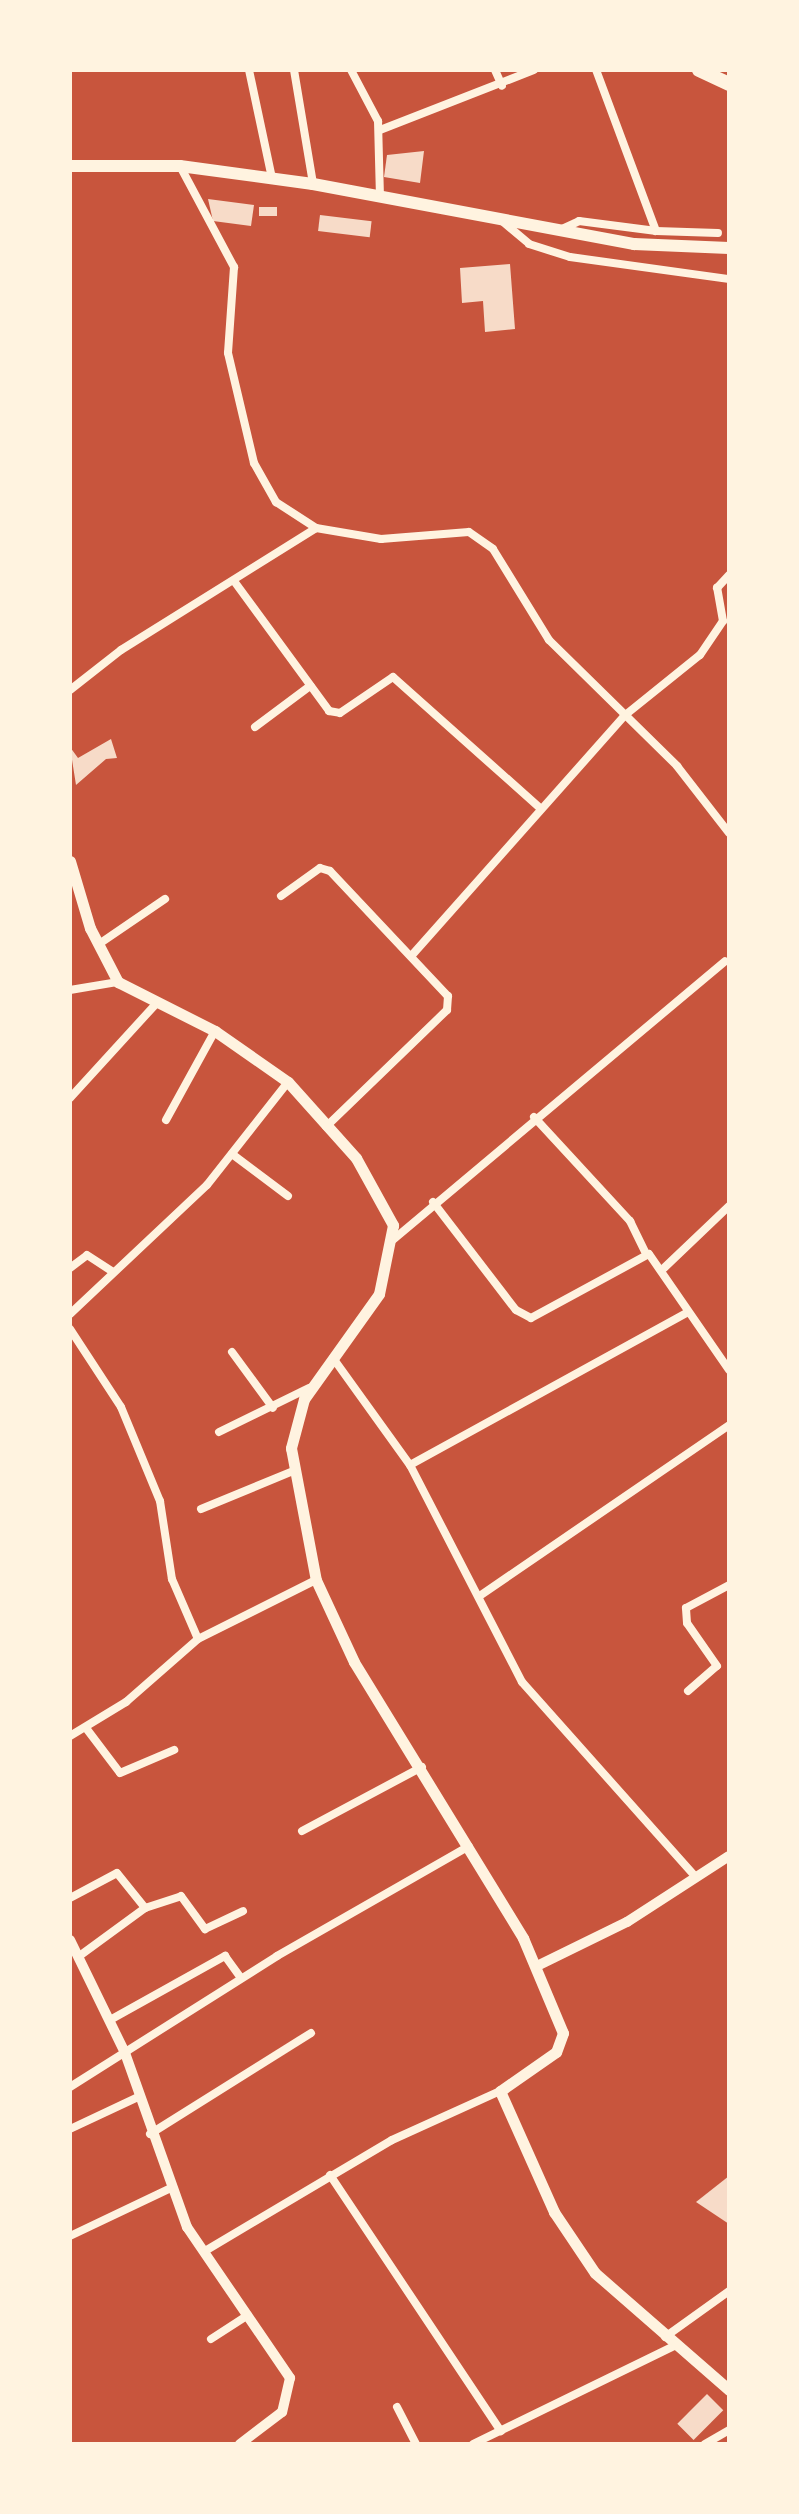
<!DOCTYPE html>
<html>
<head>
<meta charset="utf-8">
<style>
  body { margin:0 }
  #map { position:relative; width:799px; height:2514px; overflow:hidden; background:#c8553d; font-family:"Sofia Sans Condensed",sans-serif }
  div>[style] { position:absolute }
  .building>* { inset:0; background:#f7dbc8; transform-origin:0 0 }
  .minor>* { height:8px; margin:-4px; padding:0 4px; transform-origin:4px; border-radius:4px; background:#fff3e0 }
  .tertiary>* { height:10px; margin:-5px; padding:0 5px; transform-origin:5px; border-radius:5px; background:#fff3e0 }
  .secondary>* { height:11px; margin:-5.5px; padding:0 5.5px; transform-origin:5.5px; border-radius:5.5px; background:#fff3e0 }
  .primary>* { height:12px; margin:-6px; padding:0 6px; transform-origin:6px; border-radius:6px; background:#fff3e0 }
  .trunk>* { height:14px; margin:-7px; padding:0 7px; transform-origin:7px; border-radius:7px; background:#fff3e0 }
  span { translate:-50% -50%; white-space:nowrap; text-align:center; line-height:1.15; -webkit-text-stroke:10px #fff3e0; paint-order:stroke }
  .frame { position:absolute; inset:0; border:72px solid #fff3e0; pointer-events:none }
</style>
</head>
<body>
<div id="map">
  <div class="building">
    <i style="clip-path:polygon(424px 151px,420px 183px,384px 177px,387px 155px)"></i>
    <i style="clip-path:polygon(208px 199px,254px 205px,251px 226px,213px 221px)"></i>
    <i style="left:259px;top:207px;width:18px;height:9px"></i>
    <i style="left:320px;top:215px;width:52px;height:16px;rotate:7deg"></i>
    <i style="clip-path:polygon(510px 264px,515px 329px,485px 332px,483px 301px,462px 303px,460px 268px)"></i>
    <i style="clip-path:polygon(111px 739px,117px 758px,106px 759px,76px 785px,70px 747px,78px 758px)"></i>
    <i style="clip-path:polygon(729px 2176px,729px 2224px,696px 2202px)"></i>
    <i style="left:707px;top:2394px;width:23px;height:42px;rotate:45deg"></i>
  </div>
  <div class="minor">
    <i style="left:249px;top:70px;width:110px;rotate:78deg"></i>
    <i style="left:294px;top:70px;width:116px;rotate:80.5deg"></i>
    <i style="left:351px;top:70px;width:58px;rotate:62.1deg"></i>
    <i style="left:378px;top:121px;width:76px;rotate:88.5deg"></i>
    <i style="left:495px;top:70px;width:17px;rotate:66deg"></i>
    <i style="left:380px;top:130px;width:165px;rotate:-21.3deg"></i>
    <i style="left:180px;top:166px;width:115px;rotate:61.9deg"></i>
    <i style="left:234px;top:267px;width:86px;rotate:94deg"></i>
    <i style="left:228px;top:353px;width:113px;rotate:76.7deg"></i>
    <i style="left:254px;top:463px;width:45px;rotate:60.6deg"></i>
    <i style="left:276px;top:502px;width:48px;rotate:33deg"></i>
    <i style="left:502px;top:221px;width:35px;rotate:40deg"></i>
    <i style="left:529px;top:244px;width:43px;rotate:17.6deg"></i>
    <i style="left:570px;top:257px;width:161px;rotate:7.9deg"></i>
    <i style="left:560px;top:230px;width:21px;rotate:-25deg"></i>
    <i style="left:579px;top:221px;width:78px;rotate:7.4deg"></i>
    <i style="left:656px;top:231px;width:172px;rotate:-110.4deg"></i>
    <i style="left:656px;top:231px;width:62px;rotate:1.8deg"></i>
    <i style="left:234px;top:581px;width:161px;rotate:53.8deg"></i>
    <i style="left:329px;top:711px;width:11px;rotate:10deg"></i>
    <i style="left:340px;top:713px;width:64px;rotate:-34.2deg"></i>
    <i style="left:393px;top:677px;width:198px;rotate:41.7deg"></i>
    <i style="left:70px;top:690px;width:65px;rotate:-38.1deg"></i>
    <i style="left:121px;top:650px;width:230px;rotate:-32deg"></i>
    <i style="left:316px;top:528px;width:66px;rotate:9.6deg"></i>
    <i style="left:381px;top:539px;width:88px;rotate:-4.5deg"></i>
    <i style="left:469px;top:532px;width:29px;rotate:35deg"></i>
    <i style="left:493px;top:549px;width:107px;rotate:58.4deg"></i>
    <i style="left:549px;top:640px;width:180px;rotate:44.5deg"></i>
    <i style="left:677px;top:766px;width:85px;rotate:52.2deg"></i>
    <i style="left:255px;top:727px;width:69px;rotate:-36.7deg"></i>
    <i style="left:281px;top:896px;width:48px;rotate:-35.7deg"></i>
    <i style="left:320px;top:868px;width:10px;rotate:17deg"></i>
    <i style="left:330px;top:871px;width:172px;rotate:46.7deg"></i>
    <i style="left:448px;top:996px;width:14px;rotate:94deg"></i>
    <i style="left:447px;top:1010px;width:168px;rotate:136deg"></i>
    <i style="left:99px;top:944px;width:80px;rotate:-34.3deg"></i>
    <i style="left:413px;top:954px;width:318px;rotate:-48.4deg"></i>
    <i style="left:624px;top:716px;width:97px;rotate:-38.8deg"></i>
    <i style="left:700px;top:655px;width:41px;rotate:-55.9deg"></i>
    <i style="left:723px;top:621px;width:34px;rotate:-100deg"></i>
    <i style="left:717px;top:588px;width:18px;rotate:-47deg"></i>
    <i style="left:70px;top:990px;width:49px;rotate:-9.5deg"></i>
    <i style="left:70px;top:1098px;width:126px;rotate:-47.6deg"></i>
    <i style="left:534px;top:1117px;width:142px;rotate:47.3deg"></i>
    <i style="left:630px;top:1221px;width:34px;rotate:64deg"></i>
    <i style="left:166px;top:1120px;width:102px;rotate:-61.2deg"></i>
    <i style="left:232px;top:1154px;width:70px;rotate:36.9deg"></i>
    <i style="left:433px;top:1202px;width:136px;rotate:52.5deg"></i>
    <i style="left:516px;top:1310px;width:17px;rotate:28deg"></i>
    <i style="left:531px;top:1318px;width:134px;rotate:-28.5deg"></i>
    <i style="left:649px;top:1254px;width:141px;rotate:55.4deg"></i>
    <i style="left:394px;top:1239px;width:432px;rotate:-40deg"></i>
    <i style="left:70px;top:1268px;width:21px;rotate:-37deg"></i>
    <i style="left:87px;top:1255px;width:30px;rotate:33deg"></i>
    <i style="left:664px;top:1268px;width:90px;rotate:-43.6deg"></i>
    <i style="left:70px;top:1314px;width:188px;rotate:-43.3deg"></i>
    <i style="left:207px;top:1185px;width:131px;rotate:-51.8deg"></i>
    <i style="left:70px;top:1329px;width:93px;rotate:56.8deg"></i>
    <i style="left:121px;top:1407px;width:102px;rotate:67.5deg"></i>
    <i style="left:160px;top:1501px;width:79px;rotate:81.3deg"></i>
    <i style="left:172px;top:1579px;width:65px;rotate:66.6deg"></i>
    <i style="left:232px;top:1352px;width:69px;rotate:53.8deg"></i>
    <i style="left:333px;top:1358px;width:132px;rotate:54.3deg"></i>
    <i style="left:410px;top:1465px;width:244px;rotate:62.7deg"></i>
    <i style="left:522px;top:1682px;width:259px;rotate:48.3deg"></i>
    <i style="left:219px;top:1432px;width:100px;rotate:-26.1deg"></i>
    <i style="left:410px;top:1465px;width:317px;rotate:-28.8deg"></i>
    <i style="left:201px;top:1509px;width:100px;rotate:-22.4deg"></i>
    <i style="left:481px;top:1595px;width:301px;rotate:-34.4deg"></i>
    <i style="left:688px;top:1691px;width:38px;rotate:-41deg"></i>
    <i style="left:717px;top:1666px;width:52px;rotate:-124.9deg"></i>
    <i style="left:687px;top:1623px;width:15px;rotate:-94deg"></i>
    <i style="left:686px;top:1608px;width:49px;rotate:-28.1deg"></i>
    <i style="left:86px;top:1728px;width:56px;rotate:52.9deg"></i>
    <i style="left:120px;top:1773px;width:59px;rotate:-23.1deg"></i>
    <i style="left:70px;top:1736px;width:66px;rotate:-31.3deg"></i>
    <i style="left:126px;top:1702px;width:96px;rotate:-41.2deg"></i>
    <i style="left:198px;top:1639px;width:132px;rotate:-26.6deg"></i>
    <i style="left:302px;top:1831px;width:136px;rotate:-28.1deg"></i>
    <i style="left:70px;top:1898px;width:53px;rotate:-28deg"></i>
    <i style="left:117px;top:1873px;width:45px;rotate:51.3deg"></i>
    <i style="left:145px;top:1908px;width:38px;rotate:-18deg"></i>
    <i style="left:181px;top:1896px;width:41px;rotate:54deg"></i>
    <i style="left:205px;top:1929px;width:42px;rotate:-25.3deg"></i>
    <i style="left:78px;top:1957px;width:83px;rotate:-36.2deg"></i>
    <i style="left:110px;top:2020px;width:132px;rotate:-29.1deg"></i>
    <i style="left:225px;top:1956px;width:27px;rotate:54deg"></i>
    <i style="left:70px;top:2087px;width:245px;rotate:-32.3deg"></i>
    <i style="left:277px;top:1956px;width:221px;rotate:-29.8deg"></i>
    <i style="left:70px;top:2129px;width:75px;rotate:-25.2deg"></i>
    <i style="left:150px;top:2134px;width:190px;rotate:-32.1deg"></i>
    <i style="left:330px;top:2175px;width:308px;rotate:56.3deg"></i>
    <i style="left:70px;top:2236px;width:112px;rotate:-25.4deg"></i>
    <i style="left:205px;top:2251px;width:217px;rotate:-30.7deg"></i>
    <i style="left:392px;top:2140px;width:119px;rotate:-24.4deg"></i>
    <i style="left:665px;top:2337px;width:79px;rotate:-35.7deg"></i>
    <i style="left:211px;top:2339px;width:44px;rotate:-33deg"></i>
    <i style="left:397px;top:2407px;width:42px;rotate:62.8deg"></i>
    <i style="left:473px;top:2444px;width:224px;rotate:-26deg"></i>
    <i style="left:705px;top:2444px;width:28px;rotate:-30deg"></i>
  </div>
  <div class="tertiary">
    <i style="left:70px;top:1940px;width:126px;rotate:64deg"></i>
    <i style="left:125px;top:2053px;width:185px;rotate:70.4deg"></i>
    <i style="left:187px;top:2227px;width:183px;rotate:55.7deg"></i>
    <i style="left:290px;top:2378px;width:35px;rotate:103deg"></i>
    <i style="left:282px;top:2412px;width:53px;rotate:142.7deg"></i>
    <i style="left:537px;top:1966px;width:100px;rotate:-26.1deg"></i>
    <i style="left:627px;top:1922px;width:121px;rotate:-32.9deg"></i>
  </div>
  <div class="secondary">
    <i style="left:70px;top:861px;width:70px;rotate:73.4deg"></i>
    <i style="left:90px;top:928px;width:61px;rotate:62.6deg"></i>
    <i style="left:118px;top:982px;width:109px;rotate:26.8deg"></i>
    <i style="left:215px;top:1031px;width:89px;rotate:34.9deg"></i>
    <i style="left:288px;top:1082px;width:102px;rotate:48.2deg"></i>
    <i style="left:356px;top:1158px;width:77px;rotate:61.1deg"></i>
    <i style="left:393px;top:1225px;width:70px;rotate:101.5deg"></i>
    <i style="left:379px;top:1294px;width:129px;rotate:125.5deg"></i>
    <i style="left:304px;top:1399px;width:51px;rotate:104.9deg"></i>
    <i style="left:291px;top:1448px;width:134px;rotate:79.3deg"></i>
    <i style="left:316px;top:1580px;width:90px;rotate:65.1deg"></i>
    <i style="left:354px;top:1662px;width:324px;rotate:58.5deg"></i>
    <i style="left:523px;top:1938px;width:103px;rotate:67.2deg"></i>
    <i style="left:563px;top:2033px;width:20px;rotate:110deg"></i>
    <i style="left:556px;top:2052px;width:68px;rotate:145.1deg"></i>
    <i style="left:500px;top:2091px;width:133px;rotate:65.9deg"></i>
    <i style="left:554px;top:2212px;width:73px;rotate:56.1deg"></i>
    <i style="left:595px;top:2273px;width:178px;rotate:41.1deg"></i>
  </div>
  <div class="primary">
    <i style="left:70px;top:166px;width:110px"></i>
    <i style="left:180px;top:166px;width:134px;rotate:7.7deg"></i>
    <i style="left:313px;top:184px;width:327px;rotate:10.6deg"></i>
    <i style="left:634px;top:244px;width:95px;rotate:2.4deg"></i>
  </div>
  <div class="trunk">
    <i style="left:699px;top:70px;width:33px;rotate:25deg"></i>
  </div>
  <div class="frame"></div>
</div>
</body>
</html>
